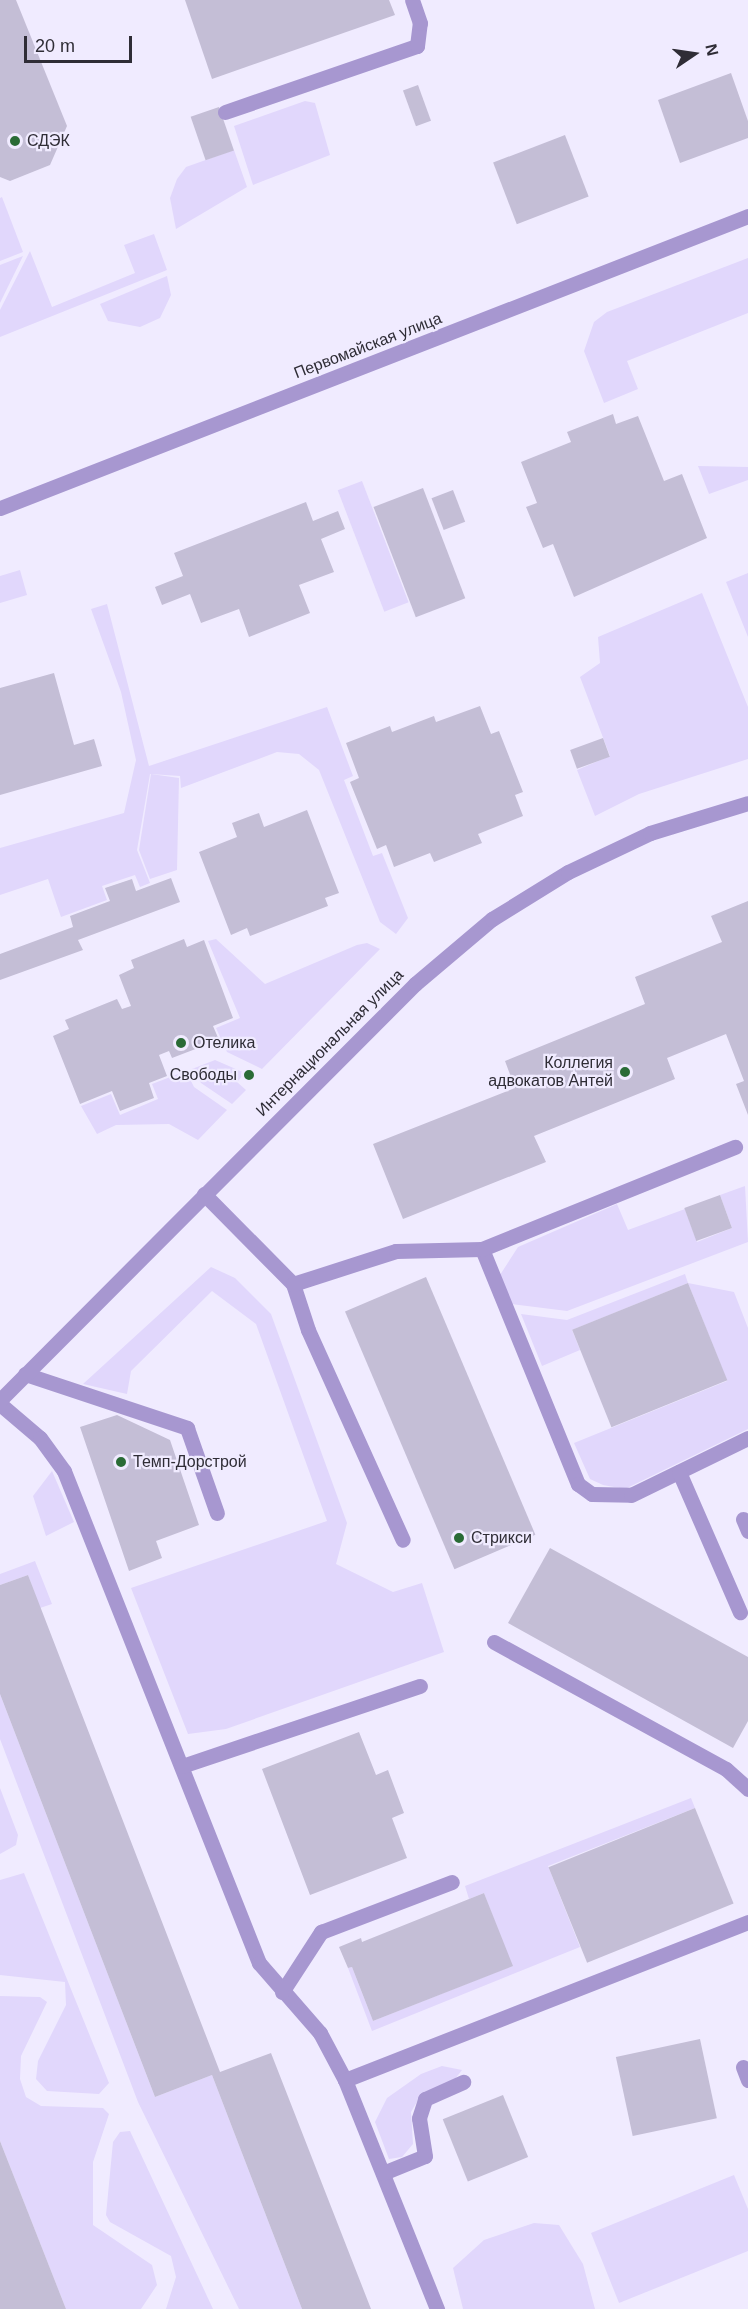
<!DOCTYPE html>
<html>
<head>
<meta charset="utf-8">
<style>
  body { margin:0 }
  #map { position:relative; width:748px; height:2309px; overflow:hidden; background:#f0ebff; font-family:Arial,sans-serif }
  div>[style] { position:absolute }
  .green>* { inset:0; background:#e1d7fc; transform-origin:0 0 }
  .building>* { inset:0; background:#c4bed6; transform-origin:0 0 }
  .service>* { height:15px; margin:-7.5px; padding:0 7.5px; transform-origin:7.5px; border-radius:7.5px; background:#a797d0 }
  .minor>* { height:15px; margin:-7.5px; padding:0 7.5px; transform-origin:7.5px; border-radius:7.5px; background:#a797d0 }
  .tertiary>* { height:15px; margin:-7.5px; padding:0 7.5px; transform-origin:7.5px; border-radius:7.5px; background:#a797d0 }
  .dots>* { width:16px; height:16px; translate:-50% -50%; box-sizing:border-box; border:3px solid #f0ebff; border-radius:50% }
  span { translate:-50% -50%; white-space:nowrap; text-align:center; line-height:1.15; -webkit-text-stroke:4.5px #f0ebff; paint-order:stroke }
  .poi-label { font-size:16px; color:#2f2d36 }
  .left { translate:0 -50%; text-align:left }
  .right { translate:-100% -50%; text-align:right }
  .street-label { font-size:16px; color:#2f2d36 }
  .north { position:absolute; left:664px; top:24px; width:60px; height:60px; -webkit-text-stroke:4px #f0ebff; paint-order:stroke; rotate:77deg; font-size:16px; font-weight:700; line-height:24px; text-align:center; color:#2f2d36 }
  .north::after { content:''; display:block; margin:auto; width:21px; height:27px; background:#2f2d36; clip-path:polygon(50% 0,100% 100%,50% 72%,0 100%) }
  .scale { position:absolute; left:24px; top:36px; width:108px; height:27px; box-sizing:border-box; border:3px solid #2f2d36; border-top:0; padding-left:8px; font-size:18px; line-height:21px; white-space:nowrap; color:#2f2d36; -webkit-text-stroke:4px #f0ebff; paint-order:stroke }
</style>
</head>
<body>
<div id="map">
  <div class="green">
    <i style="clip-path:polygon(305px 101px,315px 103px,330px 155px,253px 185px,234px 126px)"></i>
    <i style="clip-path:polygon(234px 150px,247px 187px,176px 229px,170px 198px,177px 179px,186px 167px)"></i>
    <i style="clip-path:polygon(2px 197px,23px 252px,0 261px,0 198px)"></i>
    <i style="clip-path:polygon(154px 234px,167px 270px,0 337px,0 310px,30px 251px,52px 307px,135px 273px,124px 245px)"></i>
    <i style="clip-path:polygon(23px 256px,0 303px,0 265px)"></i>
    <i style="clip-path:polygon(748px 258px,748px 313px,627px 361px,638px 389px,604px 403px,584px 351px,594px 322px,607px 312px)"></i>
    <i style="clip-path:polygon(167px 276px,171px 295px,160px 318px,140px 327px,108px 321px,100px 304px)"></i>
    <i style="clip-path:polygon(698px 466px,748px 467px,748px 480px,709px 494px)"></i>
    <i style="left:362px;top:481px;width:130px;height:26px;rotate:69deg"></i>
    <i style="clip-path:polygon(20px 570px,27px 595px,0 603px,0 576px)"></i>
    <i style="clip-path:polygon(748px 573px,748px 637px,726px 582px)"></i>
    <i style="clip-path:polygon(702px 593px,748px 707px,748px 759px,639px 794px,595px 816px,577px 770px,610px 756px,580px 677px,600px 663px,598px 637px)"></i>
    <i style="clip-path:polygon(107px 604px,149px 766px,327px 707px,353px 776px,344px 780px,373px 856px,382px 853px,408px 918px,396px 934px,380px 922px,319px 770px,299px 754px,277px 752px,181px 788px,180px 776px,150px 774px,137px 850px,150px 883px,140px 887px,135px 875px,102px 886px,107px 900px,61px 917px,48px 879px,0 895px,0 848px,124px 813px,136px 760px,121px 692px,91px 609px)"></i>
    <i style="clip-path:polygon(151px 774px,179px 778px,177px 870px,150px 879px,139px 850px)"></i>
    <i style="clip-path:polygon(216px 939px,265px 984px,357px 945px,367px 943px,380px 949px,262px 1069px,227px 1052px,216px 1028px,240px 1018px,208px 941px)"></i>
    <i style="clip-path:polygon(215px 1060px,245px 1073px,237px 1082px,246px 1090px,232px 1104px,201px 1083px,192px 1069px)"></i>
    <i style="clip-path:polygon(186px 1071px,194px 1087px,227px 1110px,198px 1140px,169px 1124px,116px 1125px,97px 1134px,81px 1106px,111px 1094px,120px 1115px,158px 1099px,152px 1084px)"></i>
    <i style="clip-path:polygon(745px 1186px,748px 1242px,567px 1311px,511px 1304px,500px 1275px,518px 1247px,617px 1204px,628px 1230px,685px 1209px,697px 1242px,732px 1228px,720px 1195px)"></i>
    <i style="clip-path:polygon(211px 1267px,235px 1278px,271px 1314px,347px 1523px,336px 1564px,393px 1592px,422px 1583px,444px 1652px,226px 1729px,188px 1734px,131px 1588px,327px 1521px,256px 1324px,212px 1291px,131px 1371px,127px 1394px,83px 1384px)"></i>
    <i style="clip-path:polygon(685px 1274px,688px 1283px,734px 1292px,748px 1328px,748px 1429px,625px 1489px,603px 1485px,590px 1479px,574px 1443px,727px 1381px,688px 1283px,572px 1330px,580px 1350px,542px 1366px,521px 1314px,567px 1320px)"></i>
    <i style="clip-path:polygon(52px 1471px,74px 1522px,46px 1536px,33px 1496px)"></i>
    <i style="clip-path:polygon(35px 1561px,52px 1604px,40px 1608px,28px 1575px,0 1585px,0 1574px)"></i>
    <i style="clip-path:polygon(0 1694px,155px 2097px,212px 2075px,302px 2309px,239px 2309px,138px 2102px,0 1739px)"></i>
    <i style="clip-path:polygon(0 1788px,18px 1835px,16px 1845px,0 1854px)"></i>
    <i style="clip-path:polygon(691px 1798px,695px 1808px,548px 1866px,580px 1947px,372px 2031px,348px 1968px,352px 1967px,373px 2021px,512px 1966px,484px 1893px,469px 1899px,465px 1886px)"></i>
    <i style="clip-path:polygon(24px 1873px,109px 2083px,99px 2094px,47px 2091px,36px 2079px,38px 2061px,66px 2005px,65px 1982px,0 1975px,0 1880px)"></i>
    <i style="clip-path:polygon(0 1996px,40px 1997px,47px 2002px,21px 2056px,20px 2079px,26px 2097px,41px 2106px,103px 2108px,109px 2114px,93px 2162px,93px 2225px,152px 2265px,157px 2285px,141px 2309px,66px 2309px,0 2141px)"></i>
    <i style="clip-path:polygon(442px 2066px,462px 2070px,455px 2079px,421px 2095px,411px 2112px,413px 2144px,402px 2157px,389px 2159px,375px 2122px,387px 2098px,421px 2074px)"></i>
    <i style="clip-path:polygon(130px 2131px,213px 2309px,166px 2309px,176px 2277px,171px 2256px,110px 2222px,106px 2215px,113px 2142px,120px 2132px)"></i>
    <i style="clip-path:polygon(734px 2175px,748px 2209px,748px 2251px,619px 2303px,591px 2233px)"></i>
    <i style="clip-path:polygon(534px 2223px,559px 2225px,583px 2264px,595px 2309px,463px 2309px,453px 2268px,484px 2240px)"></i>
  </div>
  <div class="building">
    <i style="clip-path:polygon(0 0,16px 0,67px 126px,50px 165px,10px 181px,0 177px)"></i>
    <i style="clip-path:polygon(185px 0,389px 0,395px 15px,212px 79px)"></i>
    <i style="clip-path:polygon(731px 73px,748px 121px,748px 138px,680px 163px,658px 100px)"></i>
    <i style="left:418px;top:85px;width:38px;height:16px;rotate:70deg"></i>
    <i style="left:219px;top:107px;width:46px;height:30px;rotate:71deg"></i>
    <i style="left:565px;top:135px;width:66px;height:77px;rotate:69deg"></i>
    <i style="clip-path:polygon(613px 414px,616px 424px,638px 416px,664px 481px,682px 474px,707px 538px,574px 597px,553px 544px,543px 548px,526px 507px,537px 503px,521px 462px,571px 442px,567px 432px)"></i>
    <i style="left:423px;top:488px;width:118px;height:53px;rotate:69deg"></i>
    <i style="left:453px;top:490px;width:34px;height:23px;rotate:69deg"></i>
    <i style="clip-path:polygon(306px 502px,313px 521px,338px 511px,345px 529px,321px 539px,334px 572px,299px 585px,310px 613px,249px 637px,239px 609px,201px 623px,190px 594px,162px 605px,155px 587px,183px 576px,174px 553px)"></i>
    <i style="clip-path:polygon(54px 673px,74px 745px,94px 739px,102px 766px,0 795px,0 688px)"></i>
    <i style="clip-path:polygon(480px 706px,491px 734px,499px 731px,523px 792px,515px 795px,523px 816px,478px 834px,482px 843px,434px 862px,430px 853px,394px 867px,386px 845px,377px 849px,350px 782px,359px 778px,346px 743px,390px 726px,392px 732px,434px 716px,436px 722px)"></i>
    <i style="left:603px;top:738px;width:20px;height:35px;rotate:70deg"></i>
    <i style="clip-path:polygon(307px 810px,339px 893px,325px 898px,328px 906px,250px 936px,247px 928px,231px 935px,199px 852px,237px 837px,232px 823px,259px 813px,264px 827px)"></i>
    <i style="clip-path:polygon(171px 878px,180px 902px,78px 940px,83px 950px,0 980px,0 954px,73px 927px,70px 916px,110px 901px,105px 888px,132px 879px,136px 891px)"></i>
    <i style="clip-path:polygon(748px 901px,748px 1115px,736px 1084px,744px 1081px,726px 1034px,667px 1058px,675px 1079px,534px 1136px,546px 1162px,403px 1219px,373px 1144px,515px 1088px,505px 1061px,645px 1004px,635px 977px,722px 942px,711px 916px)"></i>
    <i style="clip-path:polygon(184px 939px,187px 947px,204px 940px,233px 1018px,213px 1026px,219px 1040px,172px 1058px,169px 1051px,159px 1055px,167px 1076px,149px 1083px,154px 1098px,120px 1111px,112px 1091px,80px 1104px,53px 1036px,69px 1029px,65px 1020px,117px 999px,122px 1009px,131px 1006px,119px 975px,134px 968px,131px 960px)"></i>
    <i style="left:720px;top:1195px;width:35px;height:38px;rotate:70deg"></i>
    <i style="left:426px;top:1277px;width:280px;height:88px;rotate:67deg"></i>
    <i style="left:688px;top:1283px;width:105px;height:125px;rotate:68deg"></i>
    <i style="clip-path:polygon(117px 1415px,170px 1440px,199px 1525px,156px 1541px,162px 1558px,129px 1571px,80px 1427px)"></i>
    <i style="clip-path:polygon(550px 1548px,748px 1657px,748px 1721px,733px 1748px,508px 1623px)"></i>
    <i style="clip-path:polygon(28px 1575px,220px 2072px,271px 2053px,371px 2309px,302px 2309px,212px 2075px,155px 2097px,0 1694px,0 1585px)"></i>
    <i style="clip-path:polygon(359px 1732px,376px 1775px,388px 1770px,404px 1813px,392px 1818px,407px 1858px,310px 1895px,262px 1769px)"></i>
    <i style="left:695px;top:1808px;width:103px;height:158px;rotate:68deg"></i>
    <i style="clip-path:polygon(484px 1893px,513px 1966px,373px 2021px,352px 1967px,348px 1968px,339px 1947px,361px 1938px,362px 1942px)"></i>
    <i style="left:700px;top:2039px;width:81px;height:86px;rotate:78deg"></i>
    <i style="left:503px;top:2095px;width:67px;height:65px;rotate:68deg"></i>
    <i style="clip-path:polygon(0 2141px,66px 2309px,0 2309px)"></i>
  </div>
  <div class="service">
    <i style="left:225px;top:112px;width:203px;rotate:-19deg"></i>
    <i style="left:417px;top:46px;width:23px;rotate:-83deg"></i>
    <i style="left:420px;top:23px;width:24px;rotate:-109deg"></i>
    <i style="left:204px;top:1194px;width:127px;rotate:45.3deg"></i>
    <i style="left:293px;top:1284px;width:48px;rotate:71.9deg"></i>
    <i style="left:308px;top:1330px;width:230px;rotate:65.7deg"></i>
    <i style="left:482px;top:1249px;width:254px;rotate:67.8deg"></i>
    <i style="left:578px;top:1484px;width:17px;rotate:36deg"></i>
    <i style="left:592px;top:1494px;width:39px;rotate:1deg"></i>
    <i style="left:631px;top:1495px;width:130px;rotate:-26deg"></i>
    <i style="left:293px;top:1284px;width:108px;rotate:-17.8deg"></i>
    <i style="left:396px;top:1251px;width:86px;rotate:-1.3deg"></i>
    <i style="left:482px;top:1249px;width:273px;rotate:-22deg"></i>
    <i style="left:25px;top:1374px;width:171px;rotate:18.4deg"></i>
    <i style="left:187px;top:1428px;width:90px;rotate:70.6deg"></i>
    <i style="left:0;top:1404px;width:52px;rotate:40.4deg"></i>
    <i style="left:40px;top:1438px;width:41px;rotate:54deg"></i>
    <i style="left:64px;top:1471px;width:529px;rotate:68.38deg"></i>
    <i style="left:259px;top:1963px;width:93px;rotate:48.9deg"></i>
    <i style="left:320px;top:2033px;width:53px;rotate:62deg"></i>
    <i style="left:345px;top:2080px;width:247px;rotate:68.1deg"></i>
    <i style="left:679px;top:1472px;width:153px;rotate:66.5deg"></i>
    <i style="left:743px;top:1519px;width:13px;rotate:67deg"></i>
    <i style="left:494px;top:1642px;width:264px;rotate:28.7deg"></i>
    <i style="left:726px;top:1769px;width:30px;rotate:42deg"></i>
    <i style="left:182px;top:1766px;width:251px;rotate:-18.6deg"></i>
    <i style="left:282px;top:1992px;width:72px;rotate:-57deg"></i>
    <i style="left:321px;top:1932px;width:140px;rotate:-20.9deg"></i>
    <i style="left:743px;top:2067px;width:14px;rotate:69deg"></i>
    <i style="left:345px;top:2080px;width:433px;rotate:-21.4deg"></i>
    <i style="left:383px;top:2173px;width:45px;rotate:-22deg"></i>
    <i style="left:425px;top:2156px;width:38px;rotate:-99deg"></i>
    <i style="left:419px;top:2118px;width:20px;rotate:-72deg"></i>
    <i style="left:425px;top:2099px;width:42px;rotate:-24.1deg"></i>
  </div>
  <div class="minor">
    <i style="left:0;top:508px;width:803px;rotate:-21.32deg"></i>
  </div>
  <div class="tertiary">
    <i style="left:0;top:1400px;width:588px;rotate:-45.07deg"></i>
    <i style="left:415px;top:984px;width:101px;rotate:-40.2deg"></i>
    <i style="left:492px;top:919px;width:89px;rotate:-31.7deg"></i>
    <i style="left:568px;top:872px;width:91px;rotate:-25.4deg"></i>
    <i style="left:650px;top:833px;width:102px;rotate:-17deg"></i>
  </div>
  <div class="dots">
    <i style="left:15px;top:141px;background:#2a6b36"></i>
    <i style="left:181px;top:1043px;background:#2a6b36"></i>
    <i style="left:625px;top:1072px;background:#2a6b36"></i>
    <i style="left:249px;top:1075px;background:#2a6b36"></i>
    <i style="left:121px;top:1462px;background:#2a6b36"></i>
    <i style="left:459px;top:1538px;background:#2a6b36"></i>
  </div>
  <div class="poi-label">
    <span class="left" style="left:27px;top:141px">СДЭК</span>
    <span class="left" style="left:193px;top:1043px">Отелика</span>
    <span class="right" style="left:613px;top:1072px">Коллегия<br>адвокатов Антей</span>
    <span class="right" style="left:237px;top:1075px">Свободы</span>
    <span class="left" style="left:133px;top:1462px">Темп-Дорстрой</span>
    <span class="left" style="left:471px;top:1538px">Стрикси</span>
  </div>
  <div class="street-label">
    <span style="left:368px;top:346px;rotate:-21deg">Первомайская улица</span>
    <span style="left:330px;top:1043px;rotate:-45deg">Интернациональная улица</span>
  </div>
  <div class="north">N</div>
  <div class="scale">20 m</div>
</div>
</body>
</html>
